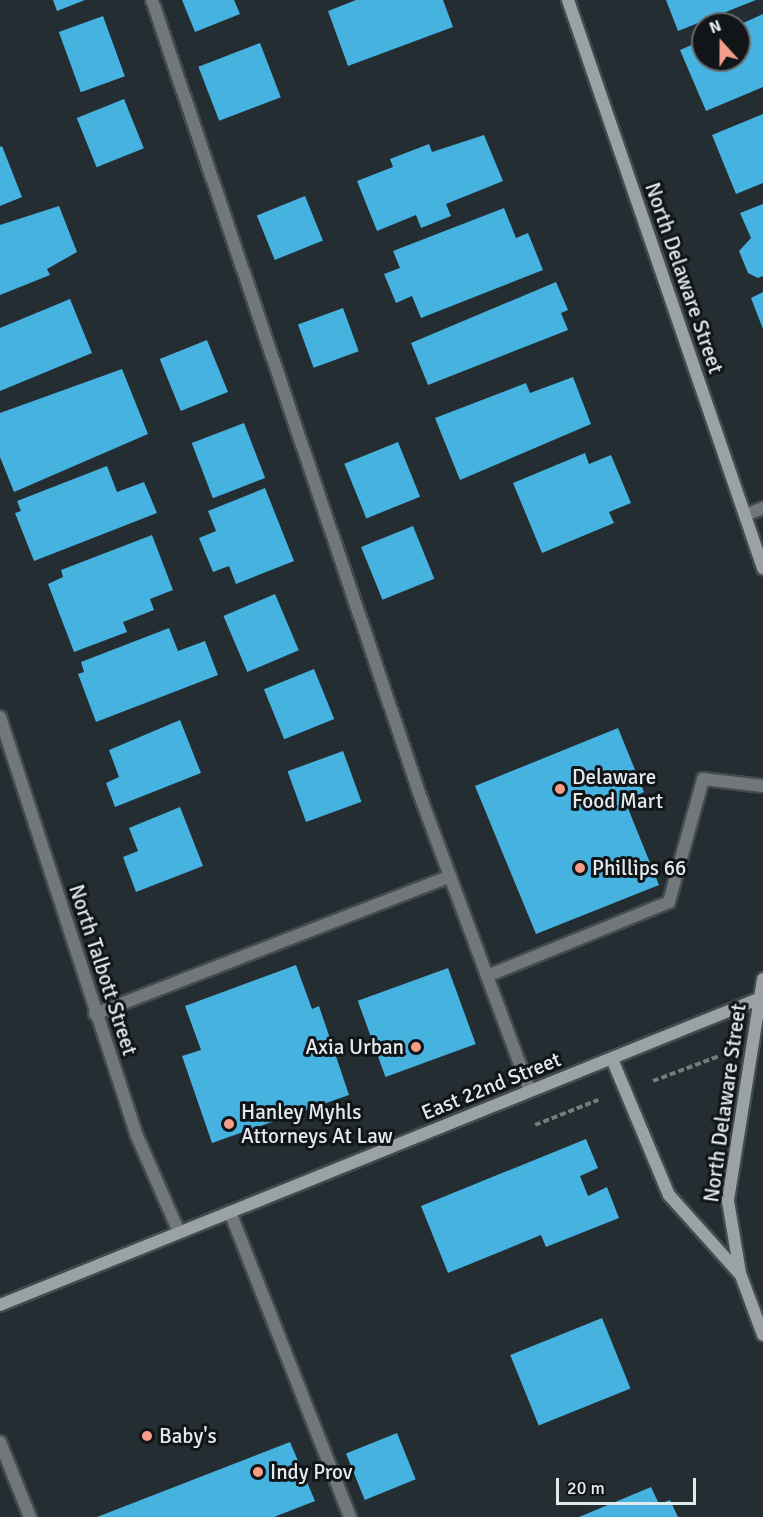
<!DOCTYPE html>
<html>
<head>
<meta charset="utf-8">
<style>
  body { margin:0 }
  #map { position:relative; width:763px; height:1517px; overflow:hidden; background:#242d32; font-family:Signika,sans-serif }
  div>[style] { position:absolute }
  .building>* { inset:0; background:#45b2e0; transform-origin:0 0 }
  .path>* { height:4px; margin-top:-2px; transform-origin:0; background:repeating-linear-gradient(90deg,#747c80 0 6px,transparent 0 9px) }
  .roads { filter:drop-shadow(2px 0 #434b50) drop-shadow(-2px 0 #434b50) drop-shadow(0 2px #434b50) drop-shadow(0 -2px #434b50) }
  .lane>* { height:12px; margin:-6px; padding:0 6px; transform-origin:6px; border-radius:6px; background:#727779 }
  .street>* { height:12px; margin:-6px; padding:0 6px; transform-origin:6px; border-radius:6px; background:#727779 }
  .secondary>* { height:12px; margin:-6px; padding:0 6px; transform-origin:6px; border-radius:6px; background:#9aa2a6 }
  .dots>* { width:16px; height:16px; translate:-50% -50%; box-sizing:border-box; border:3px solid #111517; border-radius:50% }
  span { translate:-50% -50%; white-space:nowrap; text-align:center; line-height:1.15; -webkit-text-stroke:6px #111517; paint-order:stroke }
  .street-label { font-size:21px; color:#e3e9ec }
  .poi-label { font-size:21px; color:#e3e9ec }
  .left { translate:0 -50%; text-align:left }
  .right { translate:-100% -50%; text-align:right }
  .north { position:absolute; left:691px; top:12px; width:60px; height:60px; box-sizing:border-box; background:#111517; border:2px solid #656a6c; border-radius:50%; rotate:339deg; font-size:16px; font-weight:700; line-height:24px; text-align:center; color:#e3e9ec }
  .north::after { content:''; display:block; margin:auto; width:21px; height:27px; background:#f49e89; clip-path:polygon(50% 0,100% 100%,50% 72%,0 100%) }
  .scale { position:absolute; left:556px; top:1478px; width:140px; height:27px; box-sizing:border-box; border:3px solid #e3e9ec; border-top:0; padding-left:8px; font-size:18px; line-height:21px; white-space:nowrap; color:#e3e9ec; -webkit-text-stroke:4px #111517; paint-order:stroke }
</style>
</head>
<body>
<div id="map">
  <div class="building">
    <i style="clip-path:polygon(53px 0,85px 0,57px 11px)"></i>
    <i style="clip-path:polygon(182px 0,234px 0,240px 14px,195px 32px)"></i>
    <i style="clip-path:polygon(356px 0,443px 0,453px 27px,348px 66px,328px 11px)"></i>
    <i style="clip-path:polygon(666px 0,756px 0,678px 31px)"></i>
    <i style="clip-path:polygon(763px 14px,763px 87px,706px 111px,680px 50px,703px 40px,703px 60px,739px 60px,739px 25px)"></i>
    <i style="left:103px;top:16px;width:64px;height:47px;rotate:70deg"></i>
    <i style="left:260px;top:43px;width:58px;height:66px;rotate:69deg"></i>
    <i style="left:124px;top:99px;width:53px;height:51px;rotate:68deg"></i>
    <i style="clip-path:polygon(763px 114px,763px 183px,736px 194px,712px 135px)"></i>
    <i style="clip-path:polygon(484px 135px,503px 181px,446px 204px,451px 216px,421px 228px,416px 215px,377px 231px,357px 181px,393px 167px,390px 159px,429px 144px,432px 152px)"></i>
    <i style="clip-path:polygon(2px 146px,22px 197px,0 206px,0 147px)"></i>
    <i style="left:305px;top:196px;width:48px;height:52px;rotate:68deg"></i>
    <i style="clip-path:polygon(763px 204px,763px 276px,758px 278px,748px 273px,739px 251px,751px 238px,740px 213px)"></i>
    <i style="clip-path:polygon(59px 206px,77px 252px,47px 269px,50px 275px,0 295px,0 225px)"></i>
    <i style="clip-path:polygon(504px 208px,516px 238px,528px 233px,543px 270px,421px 318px,412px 296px,396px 303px,384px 274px,400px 268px,393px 251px)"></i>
    <i style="clip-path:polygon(556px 282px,568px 310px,561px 313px,568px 330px,428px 385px,411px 343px)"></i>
    <i style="clip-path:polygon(763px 292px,763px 329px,751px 298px)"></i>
    <i style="clip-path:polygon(70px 299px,92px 353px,0 391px,0 328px)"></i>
    <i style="left:343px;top:308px;width:46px;height:48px;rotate:70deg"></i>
    <i style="left:207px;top:340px;width:56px;height:51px;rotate:68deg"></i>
    <i style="clip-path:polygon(122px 369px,148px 434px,14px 492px,0 457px,0 413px)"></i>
    <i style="clip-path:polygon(573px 377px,591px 424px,460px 480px,435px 418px,526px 383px,530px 393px)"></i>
    <i style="left:244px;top:423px;width:59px;height:56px;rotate:69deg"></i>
    <i style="left:398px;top:442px;width:59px;height:58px;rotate:68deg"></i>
    <i style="clip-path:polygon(585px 453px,589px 464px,611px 455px,631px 503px,609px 512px,614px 523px,542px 553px,513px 483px)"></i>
    <i style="clip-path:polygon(107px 466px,117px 492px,144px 482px,157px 513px,34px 561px,15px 513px,21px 511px,17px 501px)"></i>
    <i style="clip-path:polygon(265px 488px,294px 561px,236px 584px,229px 566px,213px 572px,199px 538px,216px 531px,208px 511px)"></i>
    <i style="left:413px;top:526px;width:57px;height:56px;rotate:68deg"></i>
    <i style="clip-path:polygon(152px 535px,173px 590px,150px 599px,154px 610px,123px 622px,127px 632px,74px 652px,48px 584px,63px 577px,61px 570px)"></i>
    <i style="left:275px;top:594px;width:61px;height:56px;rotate:67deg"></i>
    <i style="clip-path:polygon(169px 628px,178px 651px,205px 641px,218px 675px,96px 722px,78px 674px,84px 672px,81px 662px)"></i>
    <i style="left:314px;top:669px;width:54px;height:54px;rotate:68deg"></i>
    <i style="clip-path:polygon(180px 720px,201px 773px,115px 807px,106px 783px,119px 777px,109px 750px)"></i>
    <i style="clip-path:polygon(618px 728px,644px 792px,625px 801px,659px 885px,536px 934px,475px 786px)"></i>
    <i style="left:343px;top:751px;width:54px;height:59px;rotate:70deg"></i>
    <i style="clip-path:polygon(180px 807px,203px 866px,136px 892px,123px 857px,138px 851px,129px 828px)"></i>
    <i style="clip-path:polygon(296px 965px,312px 1009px,319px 1006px,349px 1095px,212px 1143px,182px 1056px,201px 1050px,185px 1006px)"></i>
    <i style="left:448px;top:968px;width:81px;height:96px;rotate:70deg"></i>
    <i style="clip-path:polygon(586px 1139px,598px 1168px,580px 1176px,588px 1196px,607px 1187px,619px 1218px,546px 1247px,541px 1235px,448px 1273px,421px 1206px)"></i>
    <i style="left:602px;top:1318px;width:76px;height:99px;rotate:68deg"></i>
    <i style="left:397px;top:1433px;width:50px;height:55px;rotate:68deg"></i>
    <i style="clip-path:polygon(290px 1442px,315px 1501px,274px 1517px,97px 1517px)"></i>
    <i style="clip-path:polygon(651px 1487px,659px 1504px,670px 1500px,678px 1517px,579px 1517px)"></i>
  </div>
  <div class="path">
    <i style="left:653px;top:1081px;width:71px;rotate:-20.7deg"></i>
    <i style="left:535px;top:1125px;width:68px;rotate:-21.6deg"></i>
  </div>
  <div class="roads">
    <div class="lane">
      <i style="left:152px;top:0;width:845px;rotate:71.37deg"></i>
      <i style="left:422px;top:801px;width:309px;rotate:69.6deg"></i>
      <i style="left:745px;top:515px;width:19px;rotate:-21deg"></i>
      <i style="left:487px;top:976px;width:196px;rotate:-22.1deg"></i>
      <i style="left:669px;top:902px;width:128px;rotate:-74.5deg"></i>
      <i style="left:703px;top:779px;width:60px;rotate:6.7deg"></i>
      <i style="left:95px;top:1014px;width:381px;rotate:-21.2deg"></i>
      <i style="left:230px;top:1212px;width:328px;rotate:68.5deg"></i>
    </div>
    <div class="street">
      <i style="left:0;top:717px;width:441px;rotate:71.9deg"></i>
      <i style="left:137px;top:1136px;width:105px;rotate:66.4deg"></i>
      <i style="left:0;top:1442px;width:81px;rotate:68.2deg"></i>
    </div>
    <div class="secondary">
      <i style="left:568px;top:0;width:601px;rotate:71.05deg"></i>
      <i style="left:763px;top:979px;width:225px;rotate:99deg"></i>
      <i style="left:728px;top:1201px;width:73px;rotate:80.5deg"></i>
      <i style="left:740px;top:1273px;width:66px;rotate:69.6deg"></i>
      <i style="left:612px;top:1059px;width:147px;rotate:67.3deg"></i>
      <i style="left:669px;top:1195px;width:105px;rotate:48.1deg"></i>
      <i style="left:0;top:1305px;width:823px;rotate:-21.98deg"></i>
    </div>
  </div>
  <div class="dots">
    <i style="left:560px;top:789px;background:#f49e89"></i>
    <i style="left:580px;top:868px;background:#f49e89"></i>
    <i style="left:416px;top:1047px;background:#f49e89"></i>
    <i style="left:229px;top:1124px;background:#f49e89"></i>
    <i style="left:147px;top:1436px;background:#f49e89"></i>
    <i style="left:258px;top:1472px;background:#f49e89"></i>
  </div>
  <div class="street-label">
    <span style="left:684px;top:278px;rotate:71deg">North Delaware Street</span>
    <span style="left:103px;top:970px;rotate:72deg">North Talbott Street</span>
    <span style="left:491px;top:1086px;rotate:-22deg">East 22nd Street</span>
    <span style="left:725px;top:1103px;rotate:-82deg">North Delaware Street</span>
  </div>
  <div class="poi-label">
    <span class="left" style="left:572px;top:789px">Delaware<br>Food Mart</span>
    <span class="left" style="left:592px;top:868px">Phillips 66</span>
    <span class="right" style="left:404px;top:1047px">Axia Urban</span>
    <span class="left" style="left:241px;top:1124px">Hanley Myhls<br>Attorneys At Law</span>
    <span class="left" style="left:159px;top:1436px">Baby's</span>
    <span class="left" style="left:270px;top:1472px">Indy Prov</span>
  </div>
  <div class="north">N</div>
  <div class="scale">20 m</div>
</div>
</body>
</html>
